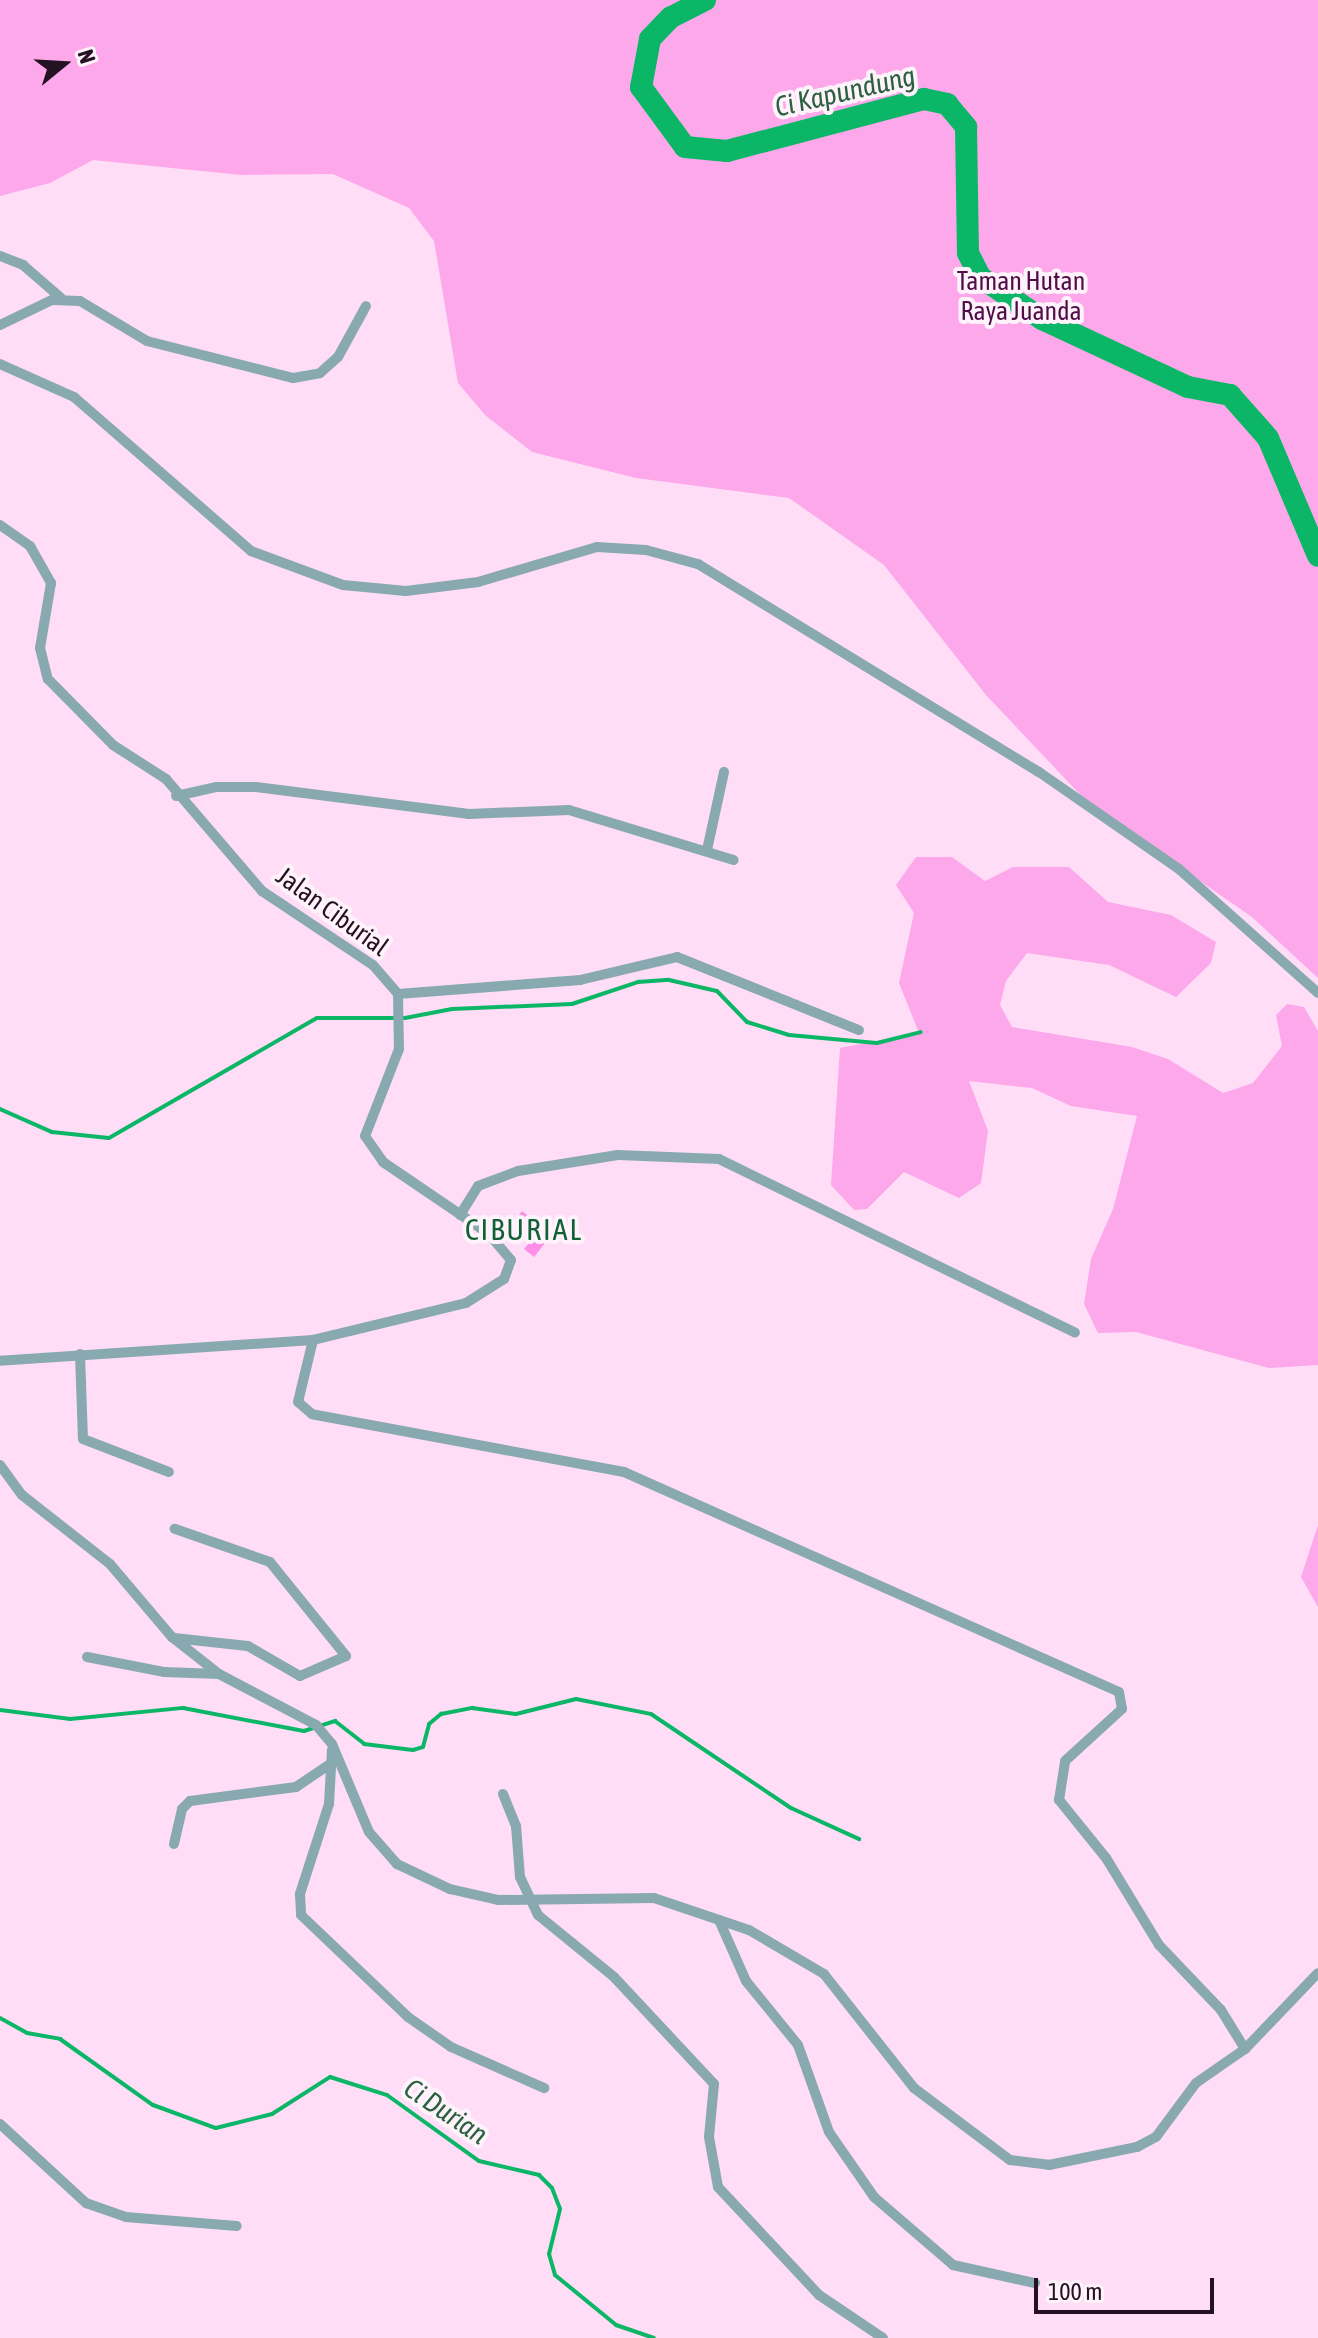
<!DOCTYPE html>
<html>
<head>
<meta charset="utf-8">
<style>
  body { margin:0 }
  #map { position:relative; width:1318px; height:2338px; overflow:hidden; background:#ffddf7; font-family:"Asap Condensed",sans-serif }
  div>[style] { position:absolute }
  .green>* { inset:0; background:#fca8eb }
  .stream>* { height:4px; margin:-2px; padding:0 2px; transform-origin:2px; border-radius:2px; background:#0cb667 }
  .river>* { height:22px; margin:-11px; padding:0 11px; transform-origin:11px; border-radius:11px; background:#0cb667 }
  .building>* { inset:0; background:#fd8fe9 }
  .street>* { height:10px; margin:-5px; padding:0 5px; transform-origin:5px; border-radius:5px; background:#88a9b0 }
  span { translate:-50% -50%; white-space:nowrap; text-align:center; line-height:1.15; -webkit-text-stroke:8px #fef3fb; paint-order:stroke }
  .park-label { font-size:26px; color:#500d47 }
  .street-label { font-size:26px; color:#241121 }
  .water-label { font-size:28px; color:#2b6140; font-style:italic }
  .quarter-label { font-size:30px; color:#126036; letter-spacing:2px }
  .north { position:absolute; left:24px; top:24px; width:80px; height:80px; -webkit-text-stroke:6px #fef3fb; paint-order:stroke; rotate:72deg; font-size:22px; font-weight:700; line-height:32px; text-align:center; color:#241121 }
  .north::after { content:''; display:block; margin:auto; width:28px; height:36px; background:#241121; clip-path:polygon(50% 0,100% 100%,50% 72%,0 100%) }
  .scale { position:absolute; left:1034px; top:2278px; width:180px; height:36px; box-sizing:border-box; border:4px solid #241121; border-top:0; padding-left:10px; font-size:24px; line-height:28px; white-space:nowrap; color:#241121; -webkit-text-stroke:6px #fef3fb; paint-order:stroke }
</style>
</head>
<body>
<div id="map">
  <div class="green">
    <i style="clip-path:polygon(0 0,1318px 0,1318px 978px,1252px 917px,1091px 806px,986px 695px,884px 565px,789px 498px,636px 478px,532px 452px,485px 415px,458px 383px,434px 241px,409px 208px,333px 174px,241px 175px,93px 160px,50px 183px,0 196px)"></i>
    <i style="clip-path:polygon(916px 857px,952px 857px,985px 881px,1013px 867px,1069px 867px,1108px 902px,1171px 915px,1216px 942px,1211px 963px,1176px 997px,1109px 965px,1027px 953px,1006px 981px,1000px 1005px,1012px 1027px,1132px 1047px,1168px 1059px,1223px 1093px,1253px 1083px,1282px 1046px,1276px 1015px,1287px 1004px,1304px 1007px,1318px 1031px,1318px 1365px,1269px 1368px,1136px 1332px,1098px 1333px,1084px 1304px,1091px 1259px,1113px 1209px,1137px 1116px,1071px 1106px,1032px 1088px,969px 1081px,988px 1131px,981px 1183px,959px 1198px,904px 1172px,867px 1209px,854px 1210px,831px 1185px,840px 1048px,919px 1033px,899px 983px,914px 913px,896px 885px)"></i>
    <i style="clip-path:polygon(1318px 1525px,1318px 1607px,1301px 1577px)"></i>
  </div>
  <div class="stream">
    <i style="left:0;top:1109px;width:57px;rotate:23.9deg"></i>
    <i style="left:52px;top:1132px;width:57px;rotate:6deg"></i>
    <i style="left:109px;top:1138px;width:240px;rotate:-30deg"></i>
    <i style="left:317px;top:1018px;width:88px"></i>
    <i style="left:405px;top:1018px;width:48px;rotate:-10.8deg"></i>
    <i style="left:452px;top:1009px;width:120px;rotate:-2.4deg"></i>
    <i style="left:572px;top:1004px;width:70px;rotate:-18.4deg"></i>
    <i style="left:638px;top:982px;width:31px;rotate:-4deg"></i>
    <i style="left:669px;top:980px;width:49px;rotate:12.9deg"></i>
    <i style="left:717px;top:991px;width:43px;rotate:45.9deg"></i>
    <i style="left:747px;top:1022px;width:44px;rotate:17.2deg"></i>
    <i style="left:789px;top:1035px;width:88px;rotate:5.2deg"></i>
    <i style="left:877px;top:1043px;width:45px;rotate:-14deg"></i>
    <i style="left:0;top:1710px;width:71px;rotate:7.3deg"></i>
    <i style="left:70px;top:1719px;width:114px;rotate:-5.6deg"></i>
    <i style="left:183px;top:1708px;width:123px;rotate:10.8deg"></i>
    <i style="left:304px;top:1731px;width:33px;rotate:-18deg"></i>
    <i style="left:335px;top:1721px;width:37px;rotate:38deg"></i>
    <i style="left:364px;top:1744px;width:49px;rotate:7deg"></i>
    <i style="left:413px;top:1750px;width:10px;rotate:-17deg"></i>
    <i style="left:423px;top:1747px;width:24px;rotate:-75deg"></i>
    <i style="left:429px;top:1724px;width:16px;rotate:-40deg"></i>
    <i style="left:441px;top:1714px;width:32px;rotate:-11deg"></i>
    <i style="left:472px;top:1708px;width:44px;rotate:7.8deg"></i>
    <i style="left:516px;top:1714px;width:62px;rotate:-14deg"></i>
    <i style="left:576px;top:1699px;width:76px;rotate:11.3deg"></i>
    <i style="left:651px;top:1714px;width:169px;rotate:33.9deg"></i>
    <i style="left:791px;top:1808px;width:75px;rotate:24.5deg"></i>
    <i style="left:0;top:2018px;width:31px;rotate:29deg"></i>
    <i style="left:27px;top:2033px;width:34px;rotate:10deg"></i>
    <i style="left:60px;top:2039px;width:114px;rotate:35.4deg"></i>
    <i style="left:153px;top:2105px;width:67px;rotate:20.1deg"></i>
    <i style="left:216px;top:2128px;width:58px;rotate:-14deg"></i>
    <i style="left:272px;top:2114px;width:69px;rotate:-32.5deg"></i>
    <i style="left:330px;top:2077px;width:60px;rotate:17.5deg"></i>
    <i style="left:387px;top:2095px;width:113px;rotate:35.7deg"></i>
    <i style="left:479px;top:2161px;width:62px;rotate:13.1deg"></i>
    <i style="left:539px;top:2175px;width:18px;rotate:45deg"></i>
    <i style="left:552px;top:2188px;width:22px;rotate:69deg"></i>
    <i style="left:560px;top:2209px;width:46px;rotate:103.7deg"></i>
    <i style="left:549px;top:2254px;width:22px;rotate:74deg"></i>
    <i style="left:555px;top:2275px;width:79px;rotate:39.3deg"></i>
    <i style="left:616px;top:2325px;width:40px;rotate:18.9deg"></i>
  </div>
  <div class="river">
    <i style="left:705px;top:0;width:38px;rotate:153deg"></i>
    <i style="left:671px;top:17px;width:30px;rotate:134deg"></i>
    <i style="left:650px;top:39px;width:49px;rotate:100.6deg"></i>
    <i style="left:641px;top:87px;width:74px;rotate:53.7deg"></i>
    <i style="left:685px;top:147px;width:42px;rotate:5.4deg"></i>
    <i style="left:727px;top:151px;width:204px;rotate:-14.8deg"></i>
    <i style="left:924px;top:99px;width:24px;rotate:12deg"></i>
    <i style="left:947px;top:104px;width:30px;rotate:50deg"></i>
    <i style="left:966px;top:127px;width:126px;rotate:89.1deg"></i>
    <i style="left:968px;top:253px;width:27px;rotate:63deg"></i>
    <i style="left:980px;top:277px;width:75px;rotate:34.1deg"></i>
    <i style="left:1042px;top:319px;width:161px;rotate:25deg"></i>
    <i style="left:1188px;top:387px;width:43px;rotate:10.8deg"></i>
    <i style="left:1230px;top:395px;width:57px;rotate:48.5deg"></i>
    <i style="left:1268px;top:438px;width:128px;rotate:67deg"></i>
  </div>
  <div class="building">
    <i style="clip-path:polygon(522px 1211px,552px 1234px,534px 1257px,524px 1249px,536px 1234px,516px 1219px)"></i>
  </div>
  <div class="street">
    <i style="left:0;top:256px;width:25px;rotate:21deg"></i>
    <i style="left:23px;top:265px;width:50px;rotate:41deg"></i>
    <i style="left:0;top:325px;width:58px;rotate:-25.7deg"></i>
    <i style="left:52px;top:300px;width:28px;rotate:2deg"></i>
    <i style="left:80px;top:301px;width:78px;rotate:30.8deg"></i>
    <i style="left:147px;top:341px;width:151px;rotate:14.2deg"></i>
    <i style="left:293px;top:378px;width:27px;rotate:-10deg"></i>
    <i style="left:320px;top:373px;width:24px;rotate:-42deg"></i>
    <i style="left:338px;top:357px;width:58px;rotate:-61.2deg"></i>
    <i style="left:0;top:364px;width:81px;rotate:24deg"></i>
    <i style="left:74px;top:397px;width:235px;rotate:41deg"></i>
    <i style="left:251px;top:551px;width:98px;rotate:20.3deg"></i>
    <i style="left:343px;top:585px;width:63px;rotate:5.4deg"></i>
    <i style="left:406px;top:591px;width:73px;rotate:-7.1deg"></i>
    <i style="left:478px;top:582px;width:124px;rotate:-16.4deg"></i>
    <i style="left:597px;top:547px;width:49px;rotate:3.5deg"></i>
    <i style="left:646px;top:550px;width:54px;rotate:15.1deg"></i>
    <i style="left:698px;top:564px;width:399px;rotate:31.4deg"></i>
    <i style="left:1039px;top:772px;width:170px;rotate:34.7deg"></i>
    <i style="left:1179px;top:869px;width:186px;rotate:41.7deg"></i>
    <i style="left:0;top:525px;width:37px;rotate:35deg"></i>
    <i style="left:30px;top:546px;width:43px;rotate:60.4deg"></i>
    <i style="left:51px;top:583px;width:66px;rotate:99.6deg"></i>
    <i style="left:40px;top:648px;width:32px;rotate:76deg"></i>
    <i style="left:48px;top:679px;width:93px;rotate:45.4deg"></i>
    <i style="left:113px;top:745px;width:63px;rotate:32.7deg"></i>
    <i style="left:166px;top:779px;width:148px;rotate:49.4deg"></i>
    <i style="left:262px;top:891px;width:133px;rotate:33.7deg"></i>
    <i style="left:373px;top:965px;width:38px;rotate:49deg"></i>
    <i style="left:398px;top:994px;width:55px;rotate:89deg"></i>
    <i style="left:399px;top:1049px;width:93px;rotate:111.3deg"></i>
    <i style="left:365px;top:1136px;width:32px;rotate:55deg"></i>
    <i style="left:383px;top:1162px;width:128px;rotate:34.2deg"></i>
    <i style="left:489px;top:1234px;width:34px;rotate:50deg"></i>
    <i style="left:511px;top:1260px;width:20px;rotate:110deg"></i>
    <i style="left:504px;top:1279px;width:45px;rotate:147.7deg"></i>
    <i style="left:466px;top:1303px;width:157px;rotate:166.4deg"></i>
    <i style="left:313px;top:1340px;width:314px;rotate:176.2deg"></i>
    <i style="left:176px;top:796px;width:42px;rotate:-12.4deg"></i>
    <i style="left:217px;top:787px;width:39px"></i>
    <i style="left:256px;top:787px;width:215px;rotate:7.2deg"></i>
    <i style="left:469px;top:814px;width:100px;rotate:-2.3deg"></i>
    <i style="left:569px;top:810px;width:172px;rotate:16.9deg"></i>
    <i style="left:707px;top:850px;width:80px;rotate:-77.7deg"></i>
    <i style="left:398px;top:994px;width:183px;rotate:-4.4deg"></i>
    <i style="left:580px;top:980px;width:100px;rotate:-13.3deg"></i>
    <i style="left:677px;top:957px;width:196px;rotate:21.9deg"></i>
    <i style="left:460px;top:1215px;width:34px;rotate:-58deg"></i>
    <i style="left:478px;top:1186px;width:43px;rotate:-20.6deg"></i>
    <i style="left:518px;top:1171px;width:101px;rotate:-9.1deg"></i>
    <i style="left:618px;top:1155px;width:101px;rotate:2.3deg"></i>
    <i style="left:719px;top:1159px;width:396px;rotate:26deg"></i>
    <i style="left:80px;top:1354px;width:85px;rotate:88deg"></i>
    <i style="left:83px;top:1439px;width:92px;rotate:21deg"></i>
    <i style="left:0;top:1465px;width:37px;rotate:54deg"></i>
    <i style="left:22px;top:1495px;width:112px;rotate:38.1deg"></i>
    <i style="left:110px;top:1564px;width:96px;rotate:49.7deg"></i>
    <i style="left:172px;top:1637px;width:60px;rotate:38.2deg"></i>
    <i style="left:219px;top:1674px;width:110px;rotate:27.7deg"></i>
    <i style="left:316px;top:1725px;width:25px;rotate:50deg"></i>
    <i style="left:332px;top:1744px;width:95px;rotate:67.2deg"></i>
    <i style="left:369px;top:1832px;width:43px;rotate:48.8deg"></i>
    <i style="left:397px;top:1864px;width:59px;rotate:25.3deg"></i>
    <i style="left:450px;top:1889px;width:49px;rotate:12.9deg"></i>
    <i style="left:498px;top:1900px;width:156px;rotate:-0.7deg"></i>
    <i style="left:654px;top:1898px;width:100px;rotate:18.6deg"></i>
    <i style="left:749px;top:1930px;width:87px;rotate:30.4deg"></i>
    <i style="left:824px;top:1974px;width:145px;rotate:51.7deg"></i>
    <i style="left:914px;top:2088px;width:120px;rotate:36.9deg"></i>
    <i style="left:1010px;top:2160px;width:39px;rotate:7deg"></i>
    <i style="left:1049px;top:2165px;width:90px;rotate:-11.6deg"></i>
    <i style="left:1137px;top:2147px;width:21px;rotate:-28deg"></i>
    <i style="left:1156px;top:2137px;width:67px;rotate:-53.5deg"></i>
    <i style="left:1196px;top:2083px;width:60px;rotate:-34.8deg"></i>
    <i style="left:1245px;top:2049px;width:46px;rotate:-121.6deg"></i>
    <i style="left:1221px;top:2010px;width:90px;rotate:-133.6deg"></i>
    <i style="left:1159px;top:1945px;width:102px;rotate:-121.3deg"></i>
    <i style="left:1106px;top:1858px;width:75px;rotate:-129deg"></i>
    <i style="left:1059px;top:1800px;width:39px;rotate:-81deg"></i>
    <i style="left:1065px;top:1761px;width:77px;rotate:-42.4deg"></i>
    <i style="left:1122px;top:1709px;width:17px;rotate:-100deg"></i>
    <i style="left:1119px;top:1692px;width:542px;rotate:-156.04deg"></i>
    <i style="left:624px;top:1472px;width:317px;rotate:-169.5deg"></i>
    <i style="left:312px;top:1414px;width:18px;rotate:-139deg"></i>
    <i style="left:298px;top:1402px;width:64px;rotate:-76.4deg"></i>
    <i style="left:174px;top:1638px;width:74px;rotate:6.2deg"></i>
    <i style="left:248px;top:1646px;width:60px;rotate:30deg"></i>
    <i style="left:300px;top:1676px;width:50px;rotate:-23.5deg"></i>
    <i style="left:346px;top:1656px;width:121px;rotate:-129deg"></i>
    <i style="left:270px;top:1562px;width:101px;rotate:-160.8deg"></i>
    <i style="left:87px;top:1657px;width:78px;rotate:11deg"></i>
    <i style="left:164px;top:1672px;width:55px;rotate:2.1deg"></i>
    <i style="left:332px;top:1750px;width:54px;rotate:93.2deg"></i>
    <i style="left:329px;top:1804px;width:95px;rotate:107.9deg"></i>
    <i style="left:300px;top:1894px;width:21px;rotate:87deg"></i>
    <i style="left:301px;top:1915px;width:148px;rotate:43.6deg"></i>
    <i style="left:408px;top:2017px;width:52px;rotate:34.9deg"></i>
    <i style="left:451px;top:2047px;width:102px;rotate:23.8deg"></i>
    <i style="left:503px;top:1794px;width:35px;rotate:68deg"></i>
    <i style="left:516px;top:1826px;width:51px;rotate:85.5deg"></i>
    <i style="left:520px;top:1877px;width:42px;rotate:64.7deg"></i>
    <i style="left:538px;top:1915px;width:98px;rotate:39.2deg"></i>
    <i style="left:614px;top:1977px;width:146px;rotate:46.9deg"></i>
    <i style="left:714px;top:2084px;width:53px;rotate:95.4deg"></i>
    <i style="left:709px;top:2137px;width:51px;rotate:79.8deg"></i>
    <i style="left:718px;top:2187px;width:148px;rotate:46.9deg"></i>
    <i style="left:819px;top:2295px;width:77px;rotate:33.9deg"></i>
    <i style="left:174px;top:1844px;width:36px;rotate:-77deg"></i>
    <i style="left:182px;top:1809px;width:11px;rotate:-45deg"></i>
    <i style="left:190px;top:1801px;width:107px;rotate:-7.5deg"></i>
    <i style="left:296px;top:1787px;width:45px;rotate:-34deg"></i>
    <i style="left:719px;top:1920px;width:67px;rotate:66.1deg"></i>
    <i style="left:746px;top:1981px;width:82px;rotate:50.9deg"></i>
    <i style="left:798px;top:2045px;width:92px;rotate:70.4deg"></i>
    <i style="left:829px;top:2132px;width:79px;rotate:55.3deg"></i>
    <i style="left:874px;top:2197px;width:104px;rotate:40.7deg"></i>
    <i style="left:953px;top:2265px;width:84px;rotate:12.4deg"></i>
    <i style="left:1245px;top:2049px;width:105px;rotate:-46.2deg"></i>
    <i style="left:0;top:2124px;width:117px;rotate:42.6deg"></i>
    <i style="left:86px;top:2203px;width:42px;rotate:19.3deg"></i>
    <i style="left:126px;top:2217px;width:111px;rotate:4.6deg"></i>
  </div>
  <div class="park-label">
    <span style="left:1021px;top:297px">Taman Hutan<br>Raya Juanda</span>
  </div>
  <div class="street-label">
    <span style="left:332px;top:912px;rotate:36deg">Jalan Ciburial</span>
  </div>
  <div class="water-label">
    <span style="left:845px;top:91px;rotate:-13deg">Ci Kapundung</span>
    <span style="left:446px;top:2111px;rotate:34deg">Ci Durian</span>
  </div>
  <div class="quarter-label">
    <span style="left:524px;top:1229px">CIBURIAL</span>
  </div>
  <div class="north">N</div>
  <div class="scale">100 m</div>
</div>
</body>
</html>
